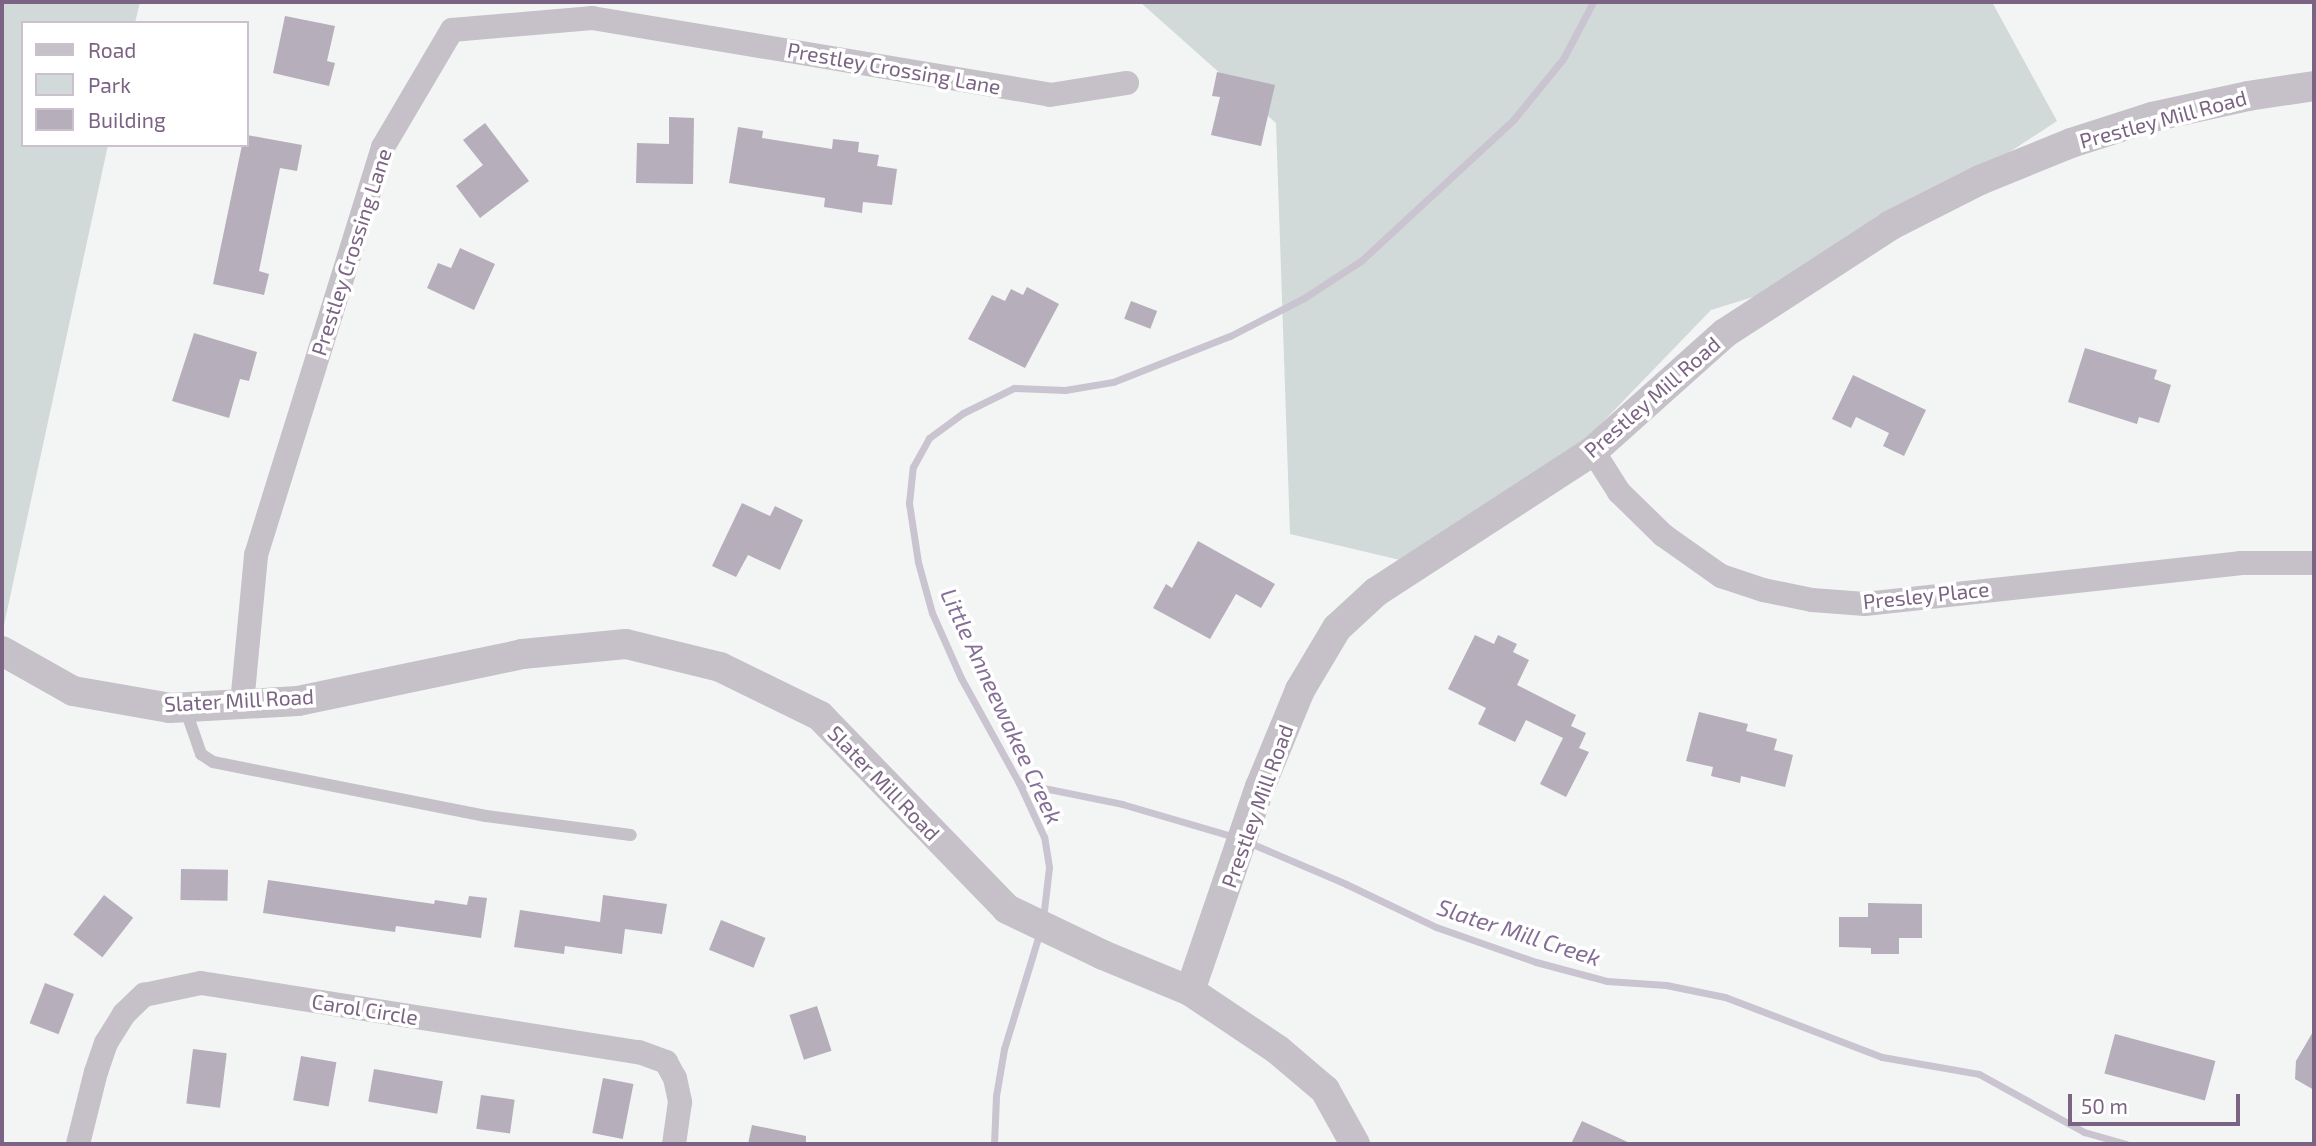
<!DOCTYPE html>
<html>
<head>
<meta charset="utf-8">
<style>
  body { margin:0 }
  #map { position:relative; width:2316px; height:1146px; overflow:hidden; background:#f2f5f3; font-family:"Exo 2",sans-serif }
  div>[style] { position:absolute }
  .green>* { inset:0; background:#d1dad9 }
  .stream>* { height:7px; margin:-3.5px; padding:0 3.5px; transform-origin:3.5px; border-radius:3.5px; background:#cac3d0 }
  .building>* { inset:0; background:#b6aeba; transform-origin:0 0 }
  .service>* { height:12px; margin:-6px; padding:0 6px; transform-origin:6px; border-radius:6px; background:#c6c1c8 }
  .minor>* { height:24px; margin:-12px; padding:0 12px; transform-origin:12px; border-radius:12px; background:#c6c1c8 }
  .tertiary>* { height:30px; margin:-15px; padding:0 15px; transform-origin:15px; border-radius:15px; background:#c6c1c8 }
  span { translate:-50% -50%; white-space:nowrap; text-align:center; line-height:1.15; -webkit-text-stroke:7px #fff; paint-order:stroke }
  .street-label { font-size:21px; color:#7b6483 }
  .water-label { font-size:23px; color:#846e95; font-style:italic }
  .frame { position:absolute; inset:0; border:4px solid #7b6483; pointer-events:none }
  .legend { position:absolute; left:21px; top:21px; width:228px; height:126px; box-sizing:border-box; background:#fff; border:2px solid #cac1cd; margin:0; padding:9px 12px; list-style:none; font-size:21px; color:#7b6483 }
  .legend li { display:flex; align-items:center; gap:14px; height:35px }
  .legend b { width:35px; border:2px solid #cac1cd }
  .scale { position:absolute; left:2068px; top:1094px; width:172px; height:32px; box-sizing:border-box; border:4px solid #7b6483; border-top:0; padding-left:9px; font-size:21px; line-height:24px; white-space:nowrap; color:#7b6483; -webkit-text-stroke:5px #fff; paint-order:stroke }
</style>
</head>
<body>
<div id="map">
  <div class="green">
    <i style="clip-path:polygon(2px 2px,140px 2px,135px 23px,23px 23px,23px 145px,108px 145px,2px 634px)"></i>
    <i style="clip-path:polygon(1140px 2px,1992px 2px,2057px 121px,1821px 276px,1711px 310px,1570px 456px,1417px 564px,1290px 534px,1276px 123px)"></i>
  </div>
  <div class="stream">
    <i style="left:1019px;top:783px;width:105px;rotate:11.5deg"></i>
    <i style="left:1122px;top:804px;width:118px;rotate:16.3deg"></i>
    <i style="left:1250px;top:843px;width:104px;rotate:23.1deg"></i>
    <i style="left:1346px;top:884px;width:100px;rotate:25.5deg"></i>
    <i style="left:1436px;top:927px;width:106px;rotate:19.3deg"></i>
    <i style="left:1536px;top:962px;width:73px;rotate:15deg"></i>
    <i style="left:1607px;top:981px;width:59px;rotate:3.9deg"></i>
    <i style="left:1666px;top:985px;width:60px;rotate:11.5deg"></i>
    <i style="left:1725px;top:997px;width:168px;rotate:20.9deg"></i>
    <i style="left:1882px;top:1057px;width:98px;rotate:9.9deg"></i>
    <i style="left:1979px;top:1074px;width:120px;rotate:28.9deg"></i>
    <i style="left:2084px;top:1132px;width:44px;rotate:15.9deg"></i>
    <i style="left:1043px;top:919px;width:52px;rotate:-83.4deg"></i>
    <i style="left:1049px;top:867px;width:30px;rotate:-99deg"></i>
    <i style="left:1044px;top:837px;width:60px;rotate:-114.8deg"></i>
    <i style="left:1019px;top:783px;width:120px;rotate:-118.9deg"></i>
    <i style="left:961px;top:678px;width:71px;rotate:-114deg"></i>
    <i style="left:932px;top:613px;width:53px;rotate:-105.4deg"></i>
    <i style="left:918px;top:562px;width:60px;rotate:-98.7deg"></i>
    <i style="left:909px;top:503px;width:36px;rotate:-84deg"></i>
    <i style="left:913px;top:467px;width:33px;rotate:-61deg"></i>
    <i style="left:929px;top:438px;width:42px;rotate:-36.3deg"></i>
    <i style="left:963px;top:413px;width:57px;rotate:-26.1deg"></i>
    <i style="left:1014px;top:388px;width:51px;rotate:2.2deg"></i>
    <i style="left:1065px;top:390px;width:49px;rotate:-9.5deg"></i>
    <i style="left:1113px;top:382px;width:126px;rotate:-21.5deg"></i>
    <i style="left:1230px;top:336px;width:83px;rotate:-27.2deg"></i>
    <i style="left:1304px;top:298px;width:69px;rotate:-33.2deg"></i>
    <i style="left:1362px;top:260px;width:207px;rotate:-42.8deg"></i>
    <i style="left:1514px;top:119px;width:77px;rotate:-50.8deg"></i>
    <i style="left:1563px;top:59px;width:64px;rotate:-62.2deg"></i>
    <i style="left:994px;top:1144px;width:48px;rotate:-87.6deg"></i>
    <i style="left:996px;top:1096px;width:48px;rotate:-80.3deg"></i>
    <i style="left:1004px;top:1049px;width:123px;rotate:-73deg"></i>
  </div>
  <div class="building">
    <i style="clip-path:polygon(285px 16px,335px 26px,327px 61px,335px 63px,329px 86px,273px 73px)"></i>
    <i style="clip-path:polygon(1217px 72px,1275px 85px,1261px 146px,1211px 135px,1220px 97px,1212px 96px)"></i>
    <i style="clip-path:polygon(669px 117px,694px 118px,693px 184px,636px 183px,637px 143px,669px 144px)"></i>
    <i style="clip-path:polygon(485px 123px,529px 181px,480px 218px,456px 186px,483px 165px,463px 140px)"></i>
    <i style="clip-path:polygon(738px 127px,763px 131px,762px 138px,832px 149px,833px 139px,859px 142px,858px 152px,879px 155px,877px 166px,897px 169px,892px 205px,863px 202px,862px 213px,824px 207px,825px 198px,729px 183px)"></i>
    <i style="clip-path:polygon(247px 135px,302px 145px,297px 171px,280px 168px,259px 271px,269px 274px,264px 295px,213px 284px,242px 145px,247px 145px)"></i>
    <i style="clip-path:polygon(460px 248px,495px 264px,474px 310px,427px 288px,438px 263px,451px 268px)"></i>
    <i style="clip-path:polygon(1027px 287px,1059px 304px,1025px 368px,968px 339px,992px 295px,1005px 301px,1011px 289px,1023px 295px)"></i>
    <i style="left:1131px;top:301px;width:28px;height:19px;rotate:21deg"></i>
    <i style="clip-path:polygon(194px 333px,257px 352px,249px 381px,240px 379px,229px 418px,172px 401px)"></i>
    <i style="clip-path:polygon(2085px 348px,2157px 370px,2154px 379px,2171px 385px,2159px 423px,2139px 417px,2137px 424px,2068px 402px)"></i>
    <i style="clip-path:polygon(1853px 375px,1926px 410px,1904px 456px,1883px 446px,1889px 433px,1856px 417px,1851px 428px,1832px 419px)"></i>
    <i style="clip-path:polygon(742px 503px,770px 516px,775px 506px,803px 520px,780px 570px,748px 555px,736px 577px,712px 566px)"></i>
    <i style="clip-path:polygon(1198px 541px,1275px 584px,1261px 608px,1236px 594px,1210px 639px,1153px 608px,1166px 584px,1172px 588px)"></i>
    <i style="clip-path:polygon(1475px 635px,1494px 644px,1498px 635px,1517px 644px,1513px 652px,1529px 660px,1517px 685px,1576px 715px,1571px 726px,1586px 733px,1579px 748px,1589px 752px,1566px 797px,1540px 784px,1563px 738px,1526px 720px,1515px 742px,1478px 724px,1486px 708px,1448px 689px)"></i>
    <i style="clip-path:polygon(1699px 712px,1748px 724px,1746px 731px,1777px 739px,1774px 750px,1793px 755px,1785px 787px,1741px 776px,1740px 783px,1711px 776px,1713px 767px,1686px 761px)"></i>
    <i style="left:181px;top:869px;width:47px;height:31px;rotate:1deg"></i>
    <i style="clip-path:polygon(268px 880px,434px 904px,435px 900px,467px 905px,469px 896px,487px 898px,481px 938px,396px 926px,395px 932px,263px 913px)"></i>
    <i style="left:104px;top:895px;width:37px;height:50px;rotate:38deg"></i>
    <i style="clip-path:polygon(603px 895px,667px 904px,662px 934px,625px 929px,622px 954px,565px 946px,564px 954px,514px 947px,520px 910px,600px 922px)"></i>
    <i style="clip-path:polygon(1868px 903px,1922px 904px,1922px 938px,1899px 938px,1899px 954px,1871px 954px,1871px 948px,1839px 947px,1839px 917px,1868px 917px)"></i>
    <i style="left:721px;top:920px;width:48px;height:32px;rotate:22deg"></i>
    <i style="left:45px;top:983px;width:31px;height:43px;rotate:21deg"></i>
    <i style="left:817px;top:1006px;width:47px;height:29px;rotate:72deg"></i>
    <i style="clip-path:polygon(2314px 1030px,2314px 1090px,2295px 1079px,2296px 1061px)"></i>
    <i style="left:2115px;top:1034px;width:104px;height:41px;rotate:15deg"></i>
    <i style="left:193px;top:1049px;width:34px;height:55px;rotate:7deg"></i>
    <i style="left:301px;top:1056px;width:36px;height:45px;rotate:10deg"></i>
    <i style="left:374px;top:1069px;width:70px;height:33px;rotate:10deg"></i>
    <i style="left:603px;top:1078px;width:31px;height:56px;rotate:11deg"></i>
    <i style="left:481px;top:1095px;width:34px;height:34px;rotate:8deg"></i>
    <i style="clip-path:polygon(1582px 1121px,1632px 1144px,1571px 1144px)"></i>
    <i style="clip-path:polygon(752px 1125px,806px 1136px,806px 1144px,748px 1144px)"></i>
  </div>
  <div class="service">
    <i style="left:185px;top:708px;width:49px;rotate:70.8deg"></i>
    <i style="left:201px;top:754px;width:14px;rotate:34deg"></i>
    <i style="left:213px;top:762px;width:278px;rotate:11.2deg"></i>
    <i style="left:486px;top:816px;width:146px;rotate:7.5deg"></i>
  </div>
  <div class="minor">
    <i style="left:1593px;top:451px;width:49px;rotate:57.6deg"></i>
    <i style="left:1619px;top:492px;width:62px;rotate:44.3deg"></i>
    <i style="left:1663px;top:535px;width:71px;rotate:35.3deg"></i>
    <i style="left:1721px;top:576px;width:44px;rotate:18.4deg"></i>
    <i style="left:1763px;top:590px;width:50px;rotate:11.5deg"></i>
    <i style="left:1812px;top:600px;width:53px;rotate:4.3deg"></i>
    <i style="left:1865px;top:604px;width:377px;rotate:-6.2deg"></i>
    <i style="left:2240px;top:563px;width:74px"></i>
    <i style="left:242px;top:704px;width:150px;rotate:-84.6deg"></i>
    <i style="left:256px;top:555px;width:427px;rotate:-72.7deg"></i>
    <i style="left:383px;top:147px;width:136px;rotate:-59.5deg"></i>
    <i style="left:452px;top:30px;width:141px;rotate:-4.9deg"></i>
    <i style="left:592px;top:18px;width:464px;rotate:9.5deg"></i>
    <i style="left:1050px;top:95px;width:78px;rotate:-8.9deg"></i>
    <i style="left:78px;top:1144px;width:74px;rotate:-76deg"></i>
    <i style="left:96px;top:1072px;width:31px;rotate:-71deg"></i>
    <i style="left:106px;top:1043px;width:34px;rotate:-58deg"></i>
    <i style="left:124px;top:1014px;width:28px;rotate:-44deg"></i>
    <i style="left:144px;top:995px;width:58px;rotate:-11.9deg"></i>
    <i style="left:201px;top:983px;width:443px;rotate:9deg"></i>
    <i style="left:639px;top:1052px;width:29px;rotate:20deg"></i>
    <i style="left:666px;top:1062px;width:18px;rotate:61deg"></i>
    <i style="left:675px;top:1078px;width:25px;rotate:78deg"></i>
    <i style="left:680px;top:1102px;width:42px;rotate:98.1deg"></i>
  </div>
  <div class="tertiary">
    <i style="left:2px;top:651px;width:81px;rotate:29.4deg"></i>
    <i style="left:73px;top:691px;width:98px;rotate:9.9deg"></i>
    <i style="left:170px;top:708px;width:128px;rotate:-3.1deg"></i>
    <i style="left:298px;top:701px;width:229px;rotate:-11.8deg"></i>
    <i style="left:522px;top:654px;width:104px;rotate:-5.5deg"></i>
    <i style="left:626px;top:644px;width:97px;rotate:13.7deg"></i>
    <i style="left:720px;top:667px;width:111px;rotate:26.1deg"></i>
    <i style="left:820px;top:716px;width:269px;rotate:45.9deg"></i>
    <i style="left:1007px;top:909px;width:106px;rotate:25.6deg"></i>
    <i style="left:1103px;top:955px;width:94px;rotate:22.5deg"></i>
    <i style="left:1190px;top:991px;width:106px;rotate:33.8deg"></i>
    <i style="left:1278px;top:1050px;width:62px;rotate:40.4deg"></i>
    <i style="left:1325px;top:1090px;width:62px;rotate:60.9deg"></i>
    <i style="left:1190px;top:991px;width:216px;rotate:-71.1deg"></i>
    <i style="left:1260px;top:787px;width:105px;rotate:-67.6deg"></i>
    <i style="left:1300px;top:690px;width:72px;rotate:-59.2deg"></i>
    <i style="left:1337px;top:628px;width:53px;rotate:-42.7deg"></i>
    <i style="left:1376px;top:592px;width:259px;rotate:-33deg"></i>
    <i style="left:1593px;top:451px;width:177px;rotate:-41.8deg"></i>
    <i style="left:1725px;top:333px;width:198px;rotate:-33deg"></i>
    <i style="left:1891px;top:225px;width:100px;rotate:-26.8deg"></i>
    <i style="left:1980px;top:180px;width:98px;rotate:-22.1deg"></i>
    <i style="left:2071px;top:143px;width:85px;rotate:-17.8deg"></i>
    <i style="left:2152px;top:117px;width:98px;rotate:-12.3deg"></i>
    <i style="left:2248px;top:96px;width:67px;rotate:-8.6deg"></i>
  </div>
  <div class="street-label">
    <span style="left:894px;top:68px;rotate:10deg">Prestley Crossing Lane</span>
    <span style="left:2163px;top:119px;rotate:-15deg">Prestley Mill Road</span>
    <span style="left:351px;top:252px;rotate:-72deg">Prestley Crossing Lane</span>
    <span style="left:1652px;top:397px;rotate:-41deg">Prestley Mill Road</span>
    <span style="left:1926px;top:595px;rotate:-6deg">Presley Place</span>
    <span style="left:239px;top:700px;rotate:-3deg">Slater Mill Road</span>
    <span style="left:884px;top:783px;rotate:46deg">Slater Mill Road</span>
    <span style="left:1257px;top:806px;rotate:-70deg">Prestley Mill Road</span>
    <span style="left:365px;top:1009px;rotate:9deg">Carol Circle</span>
  </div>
  <div class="water-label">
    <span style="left:1002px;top:706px;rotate:65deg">Little Anneewakee Creek</span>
    <span style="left:1519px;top:932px;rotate:18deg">Slater Mill Creek</span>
  </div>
  <div class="frame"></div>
  <ul class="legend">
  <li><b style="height:9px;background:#c6c1c8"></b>Road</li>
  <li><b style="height:19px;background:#d1dad9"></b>Park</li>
  <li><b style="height:19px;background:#b6aeba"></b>Building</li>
  </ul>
  <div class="scale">50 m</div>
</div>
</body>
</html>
